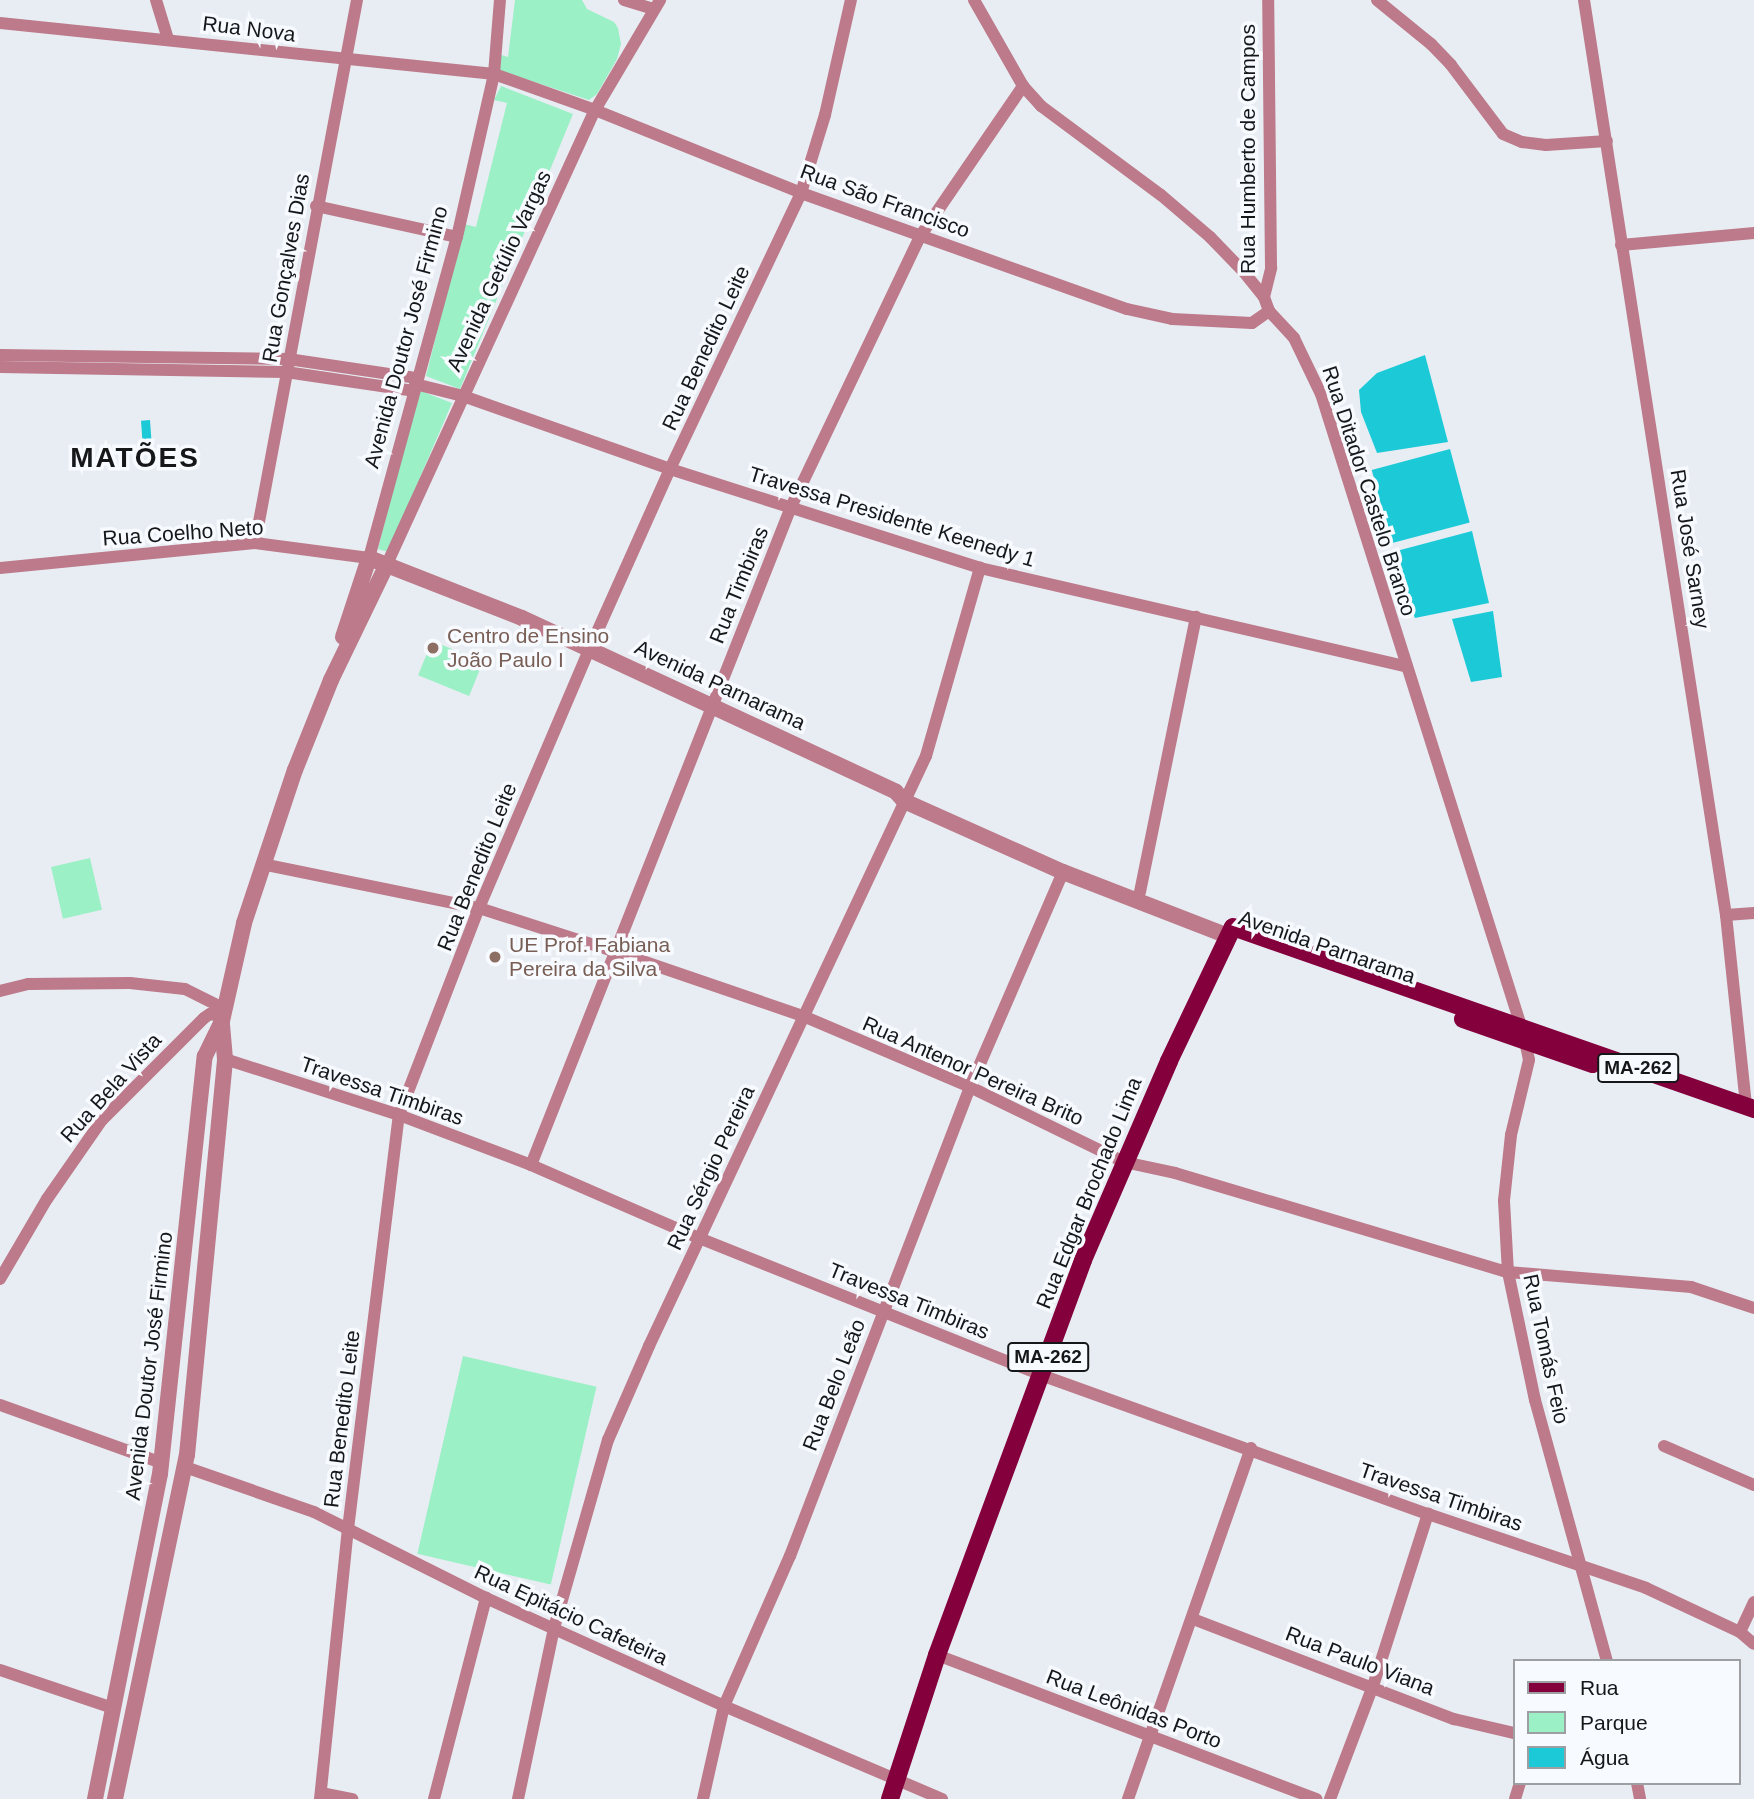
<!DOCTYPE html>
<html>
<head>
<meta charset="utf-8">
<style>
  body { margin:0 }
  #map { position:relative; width:1754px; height:1799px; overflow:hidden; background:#e8edf3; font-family:Arial,sans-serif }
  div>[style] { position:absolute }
  .green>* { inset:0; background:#9bf0c6; transform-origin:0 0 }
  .water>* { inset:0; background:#1cc9d7; transform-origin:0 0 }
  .minor>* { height:12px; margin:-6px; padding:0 6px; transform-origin:6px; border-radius:6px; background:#bc7a8a }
  .tertiary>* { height:16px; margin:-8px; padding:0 8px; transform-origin:8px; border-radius:8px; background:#bc7a8a }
  .primary>* { height:18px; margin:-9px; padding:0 9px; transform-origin:9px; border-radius:9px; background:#84003d }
  .dots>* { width:19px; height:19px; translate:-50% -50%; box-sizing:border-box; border:4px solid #f7fafe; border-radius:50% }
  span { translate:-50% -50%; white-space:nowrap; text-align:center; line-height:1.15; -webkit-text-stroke:7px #f7fafe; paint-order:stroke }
  .shield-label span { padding:2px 5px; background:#f7fafe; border:2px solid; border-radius:5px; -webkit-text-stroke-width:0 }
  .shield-label { font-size:19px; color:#151719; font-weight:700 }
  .street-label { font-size:21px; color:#151719 }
  .education-label { font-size:21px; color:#785e54 }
  .left { translate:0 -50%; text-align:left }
  .district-label { font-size:28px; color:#151719; font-weight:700; letter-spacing:2px }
  .legend { position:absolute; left:1513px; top:1659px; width:228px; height:126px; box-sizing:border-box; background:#f7fafe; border:2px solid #9d9fa2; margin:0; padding:9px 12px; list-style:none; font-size:21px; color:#151719 }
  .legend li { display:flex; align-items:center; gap:14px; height:35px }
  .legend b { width:35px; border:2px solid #9d9fa2 }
</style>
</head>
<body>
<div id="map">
  <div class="green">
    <i style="clip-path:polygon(515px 0,582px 0,587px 9px,614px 22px,618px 28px,621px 44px,617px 59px,597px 94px,589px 100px,498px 70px,498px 54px,508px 57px)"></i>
    <i style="clip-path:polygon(501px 86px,573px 114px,460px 389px,426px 376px,464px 224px,476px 227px,507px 103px,494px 100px)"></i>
    <i style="clip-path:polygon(418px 390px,452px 403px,388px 552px,378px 549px)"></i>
    <i style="left:432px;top:641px;width:55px;height:37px;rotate:22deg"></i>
    <i style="left:90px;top:858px;width:53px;height:40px;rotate:77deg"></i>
    <i style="left:463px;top:1356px;width:137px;height:203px;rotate:13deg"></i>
  </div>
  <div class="water">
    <i style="clip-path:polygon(1425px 355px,1448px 442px,1377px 453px,1361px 412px,1359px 390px,1377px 373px)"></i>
    <i style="left:150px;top:420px;width:28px;height:9px;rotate:86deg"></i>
    <i style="left:1450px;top:449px;width:76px;height:81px;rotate:75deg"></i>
    <i style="clip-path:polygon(1472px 531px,1489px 603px,1415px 618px,1389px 553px)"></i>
    <i style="clip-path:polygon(1493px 611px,1502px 677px,1471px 682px,1452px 619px)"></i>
  </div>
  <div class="minor">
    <i style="left:156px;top:0;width:41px;rotate:72.9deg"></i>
    <i style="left:624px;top:0;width:31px;rotate:17deg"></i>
    <i style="left:974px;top:0;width:99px;rotate:60.3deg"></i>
    <i style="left:1023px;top:86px;width:27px;rotate:48deg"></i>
    <i style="left:1041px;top:106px;width:149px;rotate:36.6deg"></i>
    <i style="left:1161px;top:195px;width:65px;rotate:40.6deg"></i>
    <i style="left:1210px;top:237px;width:47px;rotate:45.9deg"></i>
    <i style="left:1243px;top:271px;width:33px;rotate:51deg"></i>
    <i style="left:1264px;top:297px;width:15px;rotate:70deg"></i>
    <i style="left:1269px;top:311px;width:37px;rotate:47deg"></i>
    <i style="left:1294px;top:338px;width:62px;rotate:64.3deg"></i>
    <i style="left:1321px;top:394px;width:663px;rotate:72.44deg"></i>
    <i style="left:1377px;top:0;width:70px;rotate:39.2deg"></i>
    <i style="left:1431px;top:44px;width:29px;rotate:46deg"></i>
    <i style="left:1451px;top:65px;width:86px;rotate:53deg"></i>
    <i style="left:1503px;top:134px;width:21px;rotate:23deg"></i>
    <i style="left:1522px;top:142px;width:24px;rotate:7deg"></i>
    <i style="left:1546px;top:145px;width:61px;rotate:-3.8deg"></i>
    <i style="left:1584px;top:0;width:926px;rotate:81.18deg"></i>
    <i style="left:1726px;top:915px;width:192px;rotate:84deg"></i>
    <i style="left:0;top:23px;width:497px;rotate:5.9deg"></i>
    <i style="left:494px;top:74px;width:107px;rotate:19.6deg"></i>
    <i style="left:595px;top:110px;width:222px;rotate:21.9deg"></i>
    <i style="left:801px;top:193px;width:346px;rotate:19.6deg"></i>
    <i style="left:1127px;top:309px;width:46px;rotate:12.5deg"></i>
    <i style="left:1172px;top:319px;width:80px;rotate:2.9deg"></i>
    <i style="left:1252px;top:323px;width:21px;rotate:-35deg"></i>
    <i style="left:316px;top:206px;width:144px;rotate:12.4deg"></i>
    <i style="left:1621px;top:245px;width:134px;rotate:-5.2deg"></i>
    <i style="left:1264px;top:297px;width:30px;rotate:-76deg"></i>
    <i style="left:1271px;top:268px;width:268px;rotate:-90.6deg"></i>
    <i style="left:0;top:355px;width:288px;rotate:0.8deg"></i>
    <i style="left:288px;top:359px;width:129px;rotate:8.4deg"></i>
    <i style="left:0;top:367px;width:286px;rotate:1deg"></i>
    <i style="left:286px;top:372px;width:129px;rotate:8.4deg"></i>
    <i style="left:415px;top:384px;width:49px;rotate:14deg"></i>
    <i style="left:463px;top:396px;width:219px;rotate:19.4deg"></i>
    <i style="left:670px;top:469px;width:325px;rotate:17.7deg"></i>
    <i style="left:980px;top:568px;width:437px;rotate:13deg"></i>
    <i style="left:255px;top:543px;width:552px;rotate:-79.36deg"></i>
    <i style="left:387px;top:564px;width:499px;rotate:-65.4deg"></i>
    <i style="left:595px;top:110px;width:128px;rotate:-59.4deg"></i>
    <i style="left:0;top:568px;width:256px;rotate:-5.6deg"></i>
    <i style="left:255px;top:543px;width:115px;rotate:7.5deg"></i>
    <i style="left:369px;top:558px;width:333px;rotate:-74.7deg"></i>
    <i style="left:457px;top:237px;width:167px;rotate:-77.2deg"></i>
    <i style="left:494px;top:74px;width:74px;rotate:-85.4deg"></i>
    <i style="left:262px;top:864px;width:221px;rotate:11.5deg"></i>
    <i style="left:479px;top:908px;width:141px;rotate:17.8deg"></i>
    <i style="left:613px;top:951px;width:201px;rotate:18.9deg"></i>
    <i style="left:803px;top:1016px;width:181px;rotate:23deg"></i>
    <i style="left:970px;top:1087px;width:171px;rotate:26deg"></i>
    <i style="left:1124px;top:1162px;width:52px;rotate:12.2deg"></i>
    <i style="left:1175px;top:1173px;width:347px;rotate:16.6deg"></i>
    <i style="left:1508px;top:1272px;width:184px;rotate:4.7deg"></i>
    <i style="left:1691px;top:1287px;width:66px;rotate:18.4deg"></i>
    <i style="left:1140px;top:892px;width:281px;rotate:-78.5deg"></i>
    <i style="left:1726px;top:915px;width:28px;rotate:-4deg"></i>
    <i style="left:0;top:991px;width:29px;rotate:-14deg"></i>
    <i style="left:28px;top:984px;width:102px;rotate:-0.6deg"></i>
    <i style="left:130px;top:983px;width:55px;rotate:6.2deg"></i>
    <i style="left:185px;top:989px;width:45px;rotate:26.6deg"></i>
    <i style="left:1525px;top:1041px;width:19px;rotate:78deg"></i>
    <i style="left:1529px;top:1060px;width:77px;rotate:103.5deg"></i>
    <i style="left:1511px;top:1135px;width:66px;rotate:96.1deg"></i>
    <i style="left:1504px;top:1201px;width:71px;rotate:86.8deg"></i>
    <i style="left:1508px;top:1272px;width:131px;rotate:78.1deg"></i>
    <i style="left:1535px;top:1400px;width:271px;rotate:74.6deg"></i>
    <i style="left:225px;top:1059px;width:183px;rotate:17.8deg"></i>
    <i style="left:399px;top:1115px;width:141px;rotate:20.7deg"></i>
    <i style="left:531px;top:1165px;width:183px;rotate:23.5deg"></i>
    <i style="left:699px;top:1238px;width:368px;rotate:21.8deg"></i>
    <i style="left:1041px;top:1375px;width:411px;rotate:19.8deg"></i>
    <i style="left:1428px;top:1514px;width:230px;rotate:18.7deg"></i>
    <i style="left:1646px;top:1588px;width:104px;rotate:25.1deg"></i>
    <i style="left:1740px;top:1632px;width:18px;rotate:41deg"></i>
    <i style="left:531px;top:1165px;width:708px;rotate:-68.44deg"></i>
    <i style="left:791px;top:507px;width:301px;rotate:-64.5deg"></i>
    <i style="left:921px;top:235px;width:181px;rotate:-55.6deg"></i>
    <i style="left:0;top:1279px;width:93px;rotate:-59.6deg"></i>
    <i style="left:47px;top:1199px;width:96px;rotate:-55.2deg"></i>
    <i style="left:102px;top:1120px;width:144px;rotate:-45deg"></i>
    <i style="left:204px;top:1018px;width:7px;rotate:-34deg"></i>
    <i style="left:210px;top:1014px;width:13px;rotate:13deg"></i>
    <i style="left:0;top:1405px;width:172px;rotate:19.7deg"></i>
    <i style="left:1664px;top:1446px;width:98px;rotate:23.4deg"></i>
    <i style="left:185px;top:1467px;width:137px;rotate:19.2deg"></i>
    <i style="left:314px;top:1512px;width:192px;rotate:26.6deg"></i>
    <i style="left:486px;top:1598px;width:261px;rotate:24.4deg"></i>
    <i style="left:724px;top:1706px;width:237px;rotate:23.1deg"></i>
    <i style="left:1193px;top:1619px;width:280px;rotate:21deg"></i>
    <i style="left:1454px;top:1719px;width:62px;rotate:13.1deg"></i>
    <i style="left:1740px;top:1632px;width:33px;rotate:-65deg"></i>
    <i style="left:937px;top:1655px;width:406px;rotate:20.8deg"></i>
    <i style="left:0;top:1670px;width:119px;rotate:18.6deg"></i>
    <i style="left:1637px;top:1783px;width:16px;rotate:79deg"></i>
    <i style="left:321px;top:1793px;width:32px;rotate:11deg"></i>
    <i style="left:320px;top:1799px;width:271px;rotate:-84.1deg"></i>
    <i style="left:348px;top:1529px;width:417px;rotate:-83deg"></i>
    <i style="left:399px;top:1115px;width:222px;rotate:-68.9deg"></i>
    <i style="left:479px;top:908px;width:280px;rotate:-66.9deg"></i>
    <i style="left:589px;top:650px;width:198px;rotate:-65.9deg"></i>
    <i style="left:670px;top:469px;width:306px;rotate:-64.6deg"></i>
    <i style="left:801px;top:193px;width:82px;rotate:-72.9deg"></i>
    <i style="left:825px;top:115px;width:118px;rotate:-77.3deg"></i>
    <i style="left:434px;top:1799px;width:208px;rotate:-75.5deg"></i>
    <i style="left:518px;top:1799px;width:175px;rotate:-78.1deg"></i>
    <i style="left:554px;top:1628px;width:196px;rotate:-74deg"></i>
    <i style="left:608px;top:1440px;width:103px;rotate:-66.4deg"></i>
    <i style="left:649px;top:1346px;width:652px;rotate:-64.85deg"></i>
    <i style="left:926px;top:756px;width:196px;rotate:-74deg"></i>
    <i style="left:703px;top:1799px;width:95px;rotate:-77.3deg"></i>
    <i style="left:724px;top:1706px;width:164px;rotate:-66.3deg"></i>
    <i style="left:790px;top:1556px;width:502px;rotate:-69deg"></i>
    <i style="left:970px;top:1087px;width:234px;rotate:-66.6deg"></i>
    <i style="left:1128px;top:1799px;width:372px;rotate:-70.7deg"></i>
    <i style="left:1330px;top:1799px;width:121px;rotate:-69.2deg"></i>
    <i style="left:1373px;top:1686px;width:181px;rotate:-72.3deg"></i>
    <i style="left:1515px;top:1799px;width:17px;rotate:-73deg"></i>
  </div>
  <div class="tertiary">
    <i style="left:343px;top:637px;width:83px;rotate:-71.8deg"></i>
    <i style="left:369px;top:558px;width:164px;rotate:21.4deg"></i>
    <i style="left:522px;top:618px;width:412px;rotate:24.9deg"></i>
    <i style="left:896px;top:792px;width:12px;rotate:48deg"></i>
    <i style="left:904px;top:801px;width:174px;rotate:24.1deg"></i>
    <i style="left:1063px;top:872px;width:177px;rotate:21.2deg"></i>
    <i style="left:95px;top:1799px;width:331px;rotate:-78.7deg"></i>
    <i style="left:160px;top:1474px;width:420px;rotate:-83.9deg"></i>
    <i style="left:205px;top:1056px;width:39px;rotate:-64deg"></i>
    <i style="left:222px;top:1021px;width:100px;rotate:-77.3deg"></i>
    <i style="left:244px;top:923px;width:161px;rotate:-71.6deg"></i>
    <i style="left:295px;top:770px;width:97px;rotate:-68.2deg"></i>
    <i style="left:331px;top:680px;width:129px;rotate:-64.2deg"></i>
    <i style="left:115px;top:1799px;width:351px;rotate:-78.2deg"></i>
    <i style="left:187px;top:1455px;width:398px;rotate:-84.5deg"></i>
    <i style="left:225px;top:1059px;width:35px;rotate:-95deg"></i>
  </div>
  <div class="primary">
    <i style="left:1463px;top:1019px;width:137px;rotate:19.2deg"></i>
    <i style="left:890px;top:1799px;width:151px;rotate:-71.9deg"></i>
    <i style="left:937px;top:1655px;width:421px;rotate:-69.7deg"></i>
    <i style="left:1083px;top:1260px;width:217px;rotate:-66.6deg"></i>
    <i style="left:1169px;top:1061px;width:148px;rotate:-64.5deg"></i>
    <i style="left:1233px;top:927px;width:552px;rotate:19.26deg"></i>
  </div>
  <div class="dots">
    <i style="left:433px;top:648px;background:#8d6e63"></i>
    <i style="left:495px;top:957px;background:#8d6e63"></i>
  </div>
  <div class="shield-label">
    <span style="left:1638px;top:1068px">MA-262</span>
    <span style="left:1048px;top:1357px">MA-262</span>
  </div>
  <div class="street-label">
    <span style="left:249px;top:29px;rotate:7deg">Rua Nova</span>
    <span style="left:1248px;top:149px;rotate:-90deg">Rua Humberto de Campos</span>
    <span style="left:885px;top:201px;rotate:20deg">Rua São Francisco</span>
    <span style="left:286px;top:268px;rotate:-80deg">Rua Gonçalves Dias</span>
    <span style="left:499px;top:271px;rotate:-65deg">Avenida Getúlio Vargas</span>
    <span style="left:406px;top:337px;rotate:-75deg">Avenida Doutor José Firmino</span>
    <span style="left:706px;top:348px;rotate:-65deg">Rua Benedito Leite</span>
    <span style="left:1369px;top:491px;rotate:72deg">Rua Ditador Castelo Branco</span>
    <span style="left:892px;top:517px;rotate:17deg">Travessa Presidente Keenedy 1</span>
    <span style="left:183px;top:533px;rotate:-4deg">Rua Coelho Neto</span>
    <span style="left:1690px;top:549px;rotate:81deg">Rua José Sarney</span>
    <span style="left:739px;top:585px;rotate:-68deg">Rua Timbiras</span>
    <span style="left:720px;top:685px;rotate:25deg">Avenida Parnarama</span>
    <span style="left:477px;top:867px;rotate:-68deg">Rua Benedito Leite</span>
    <span style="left:1327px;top:947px;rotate:19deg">Avenida Parnarama</span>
    <span style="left:973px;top:1071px;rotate:24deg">Rua Antenor Pereira Brito</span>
    <span style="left:111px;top:1088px;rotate:-48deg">Rua Bela Vista</span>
    <span style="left:382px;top:1091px;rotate:19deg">Travessa Timbiras</span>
    <span style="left:711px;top:1168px;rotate:-65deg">Rua Sérgio Pereira</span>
    <span style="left:1089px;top:1193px;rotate:-68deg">Rua Edgar Brochado Lima</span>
    <span style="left:909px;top:1301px;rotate:22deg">Travessa Timbiras</span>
    <span style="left:1546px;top:1349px;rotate:78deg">Rua Tomás Feio</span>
    <span style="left:149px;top:1366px;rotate:-83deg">Avenida Doutor José Firmino</span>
    <span style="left:834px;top:1385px;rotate:-69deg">Rua Belo Leão</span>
    <span style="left:342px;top:1419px;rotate:-83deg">Rua Benedito Leite</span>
    <span style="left:1441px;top:1497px;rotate:19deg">Travessa Timbiras</span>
    <span style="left:571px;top:1615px;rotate:25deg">Rua Epitácio Cafeteira</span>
    <span style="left:1360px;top:1661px;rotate:21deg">Rua Paulo Viana</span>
    <span style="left:1134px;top:1709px;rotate:21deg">Rua Leônidas Porto</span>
  </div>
  <div class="education-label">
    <span class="left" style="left:447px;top:648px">Centro de Ensino<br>João Paulo I</span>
    <span class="left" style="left:509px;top:957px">UE Prof. Fabiana<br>Pereira da Silva</span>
  </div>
  <div class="district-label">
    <span style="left:135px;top:458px">MATÕES</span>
  </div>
  <ul class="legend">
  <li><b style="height:9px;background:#84003d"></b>Rua</li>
  <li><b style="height:19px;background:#9bf0c6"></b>Parque</li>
  <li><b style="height:19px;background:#1cc9d7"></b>Água</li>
  </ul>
</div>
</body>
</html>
